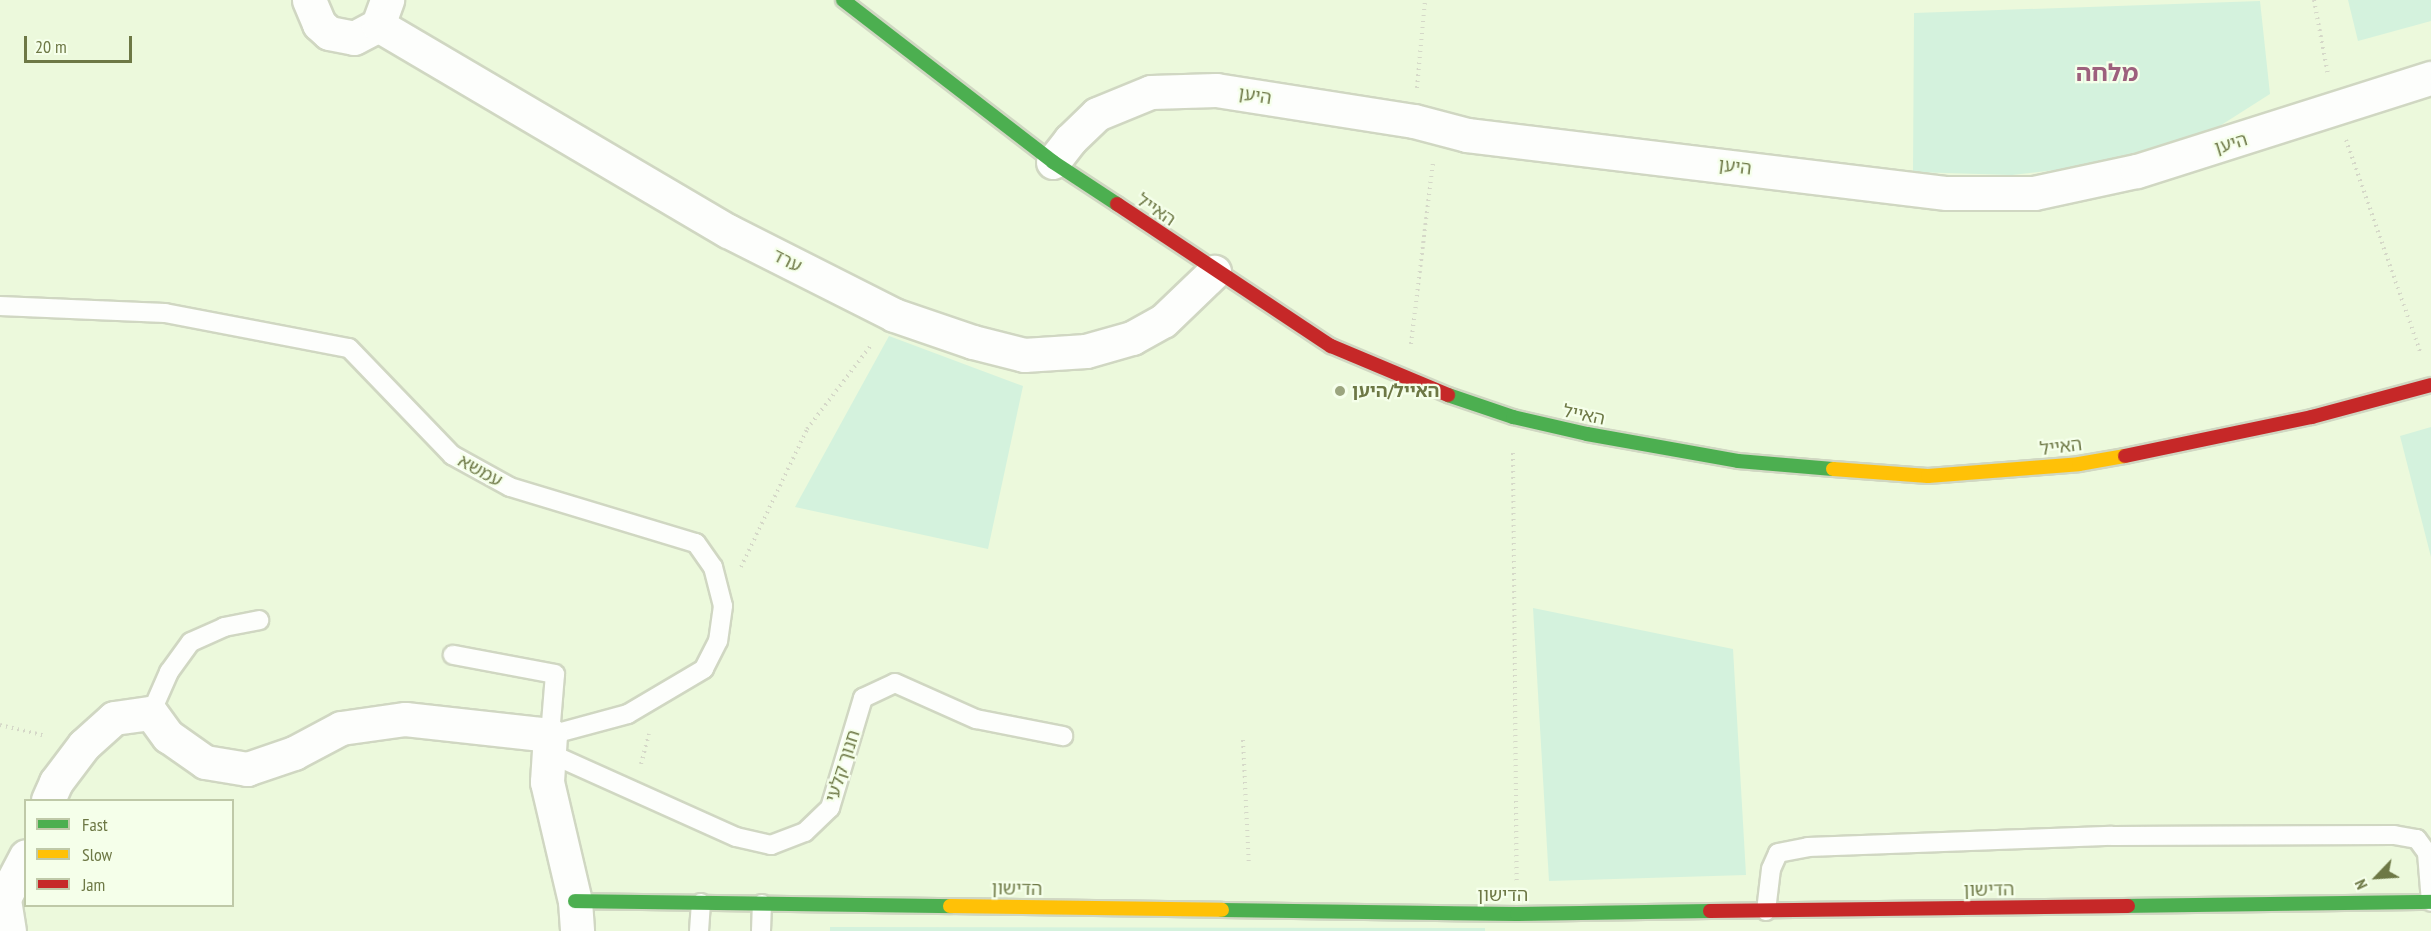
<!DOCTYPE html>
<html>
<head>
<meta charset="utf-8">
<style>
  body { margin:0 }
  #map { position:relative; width:2431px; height:931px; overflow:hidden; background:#f0f8e8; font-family:"PT Sans Narrow","Noto Sans Hebrew",sans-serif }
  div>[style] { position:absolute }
  .residential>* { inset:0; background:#ecf9dc }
  .green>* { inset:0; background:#d4f2dd }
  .path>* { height:4px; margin-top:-2px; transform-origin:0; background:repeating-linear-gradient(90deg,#d5d8c8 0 1.5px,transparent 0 6px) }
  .roads { filter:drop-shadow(2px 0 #d0d7c2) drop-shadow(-2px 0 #d0d7c2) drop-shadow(0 2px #d0d7c2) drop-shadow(0 -2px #d0d7c2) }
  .lane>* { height:18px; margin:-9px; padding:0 9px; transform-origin:9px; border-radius:9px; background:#fdfefc }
  .street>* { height:33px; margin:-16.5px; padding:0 16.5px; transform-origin:16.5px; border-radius:16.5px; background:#fdfefc }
  .fast>* { height:14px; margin:-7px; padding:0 7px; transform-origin:7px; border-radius:7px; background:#4caf50 }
  .slow>* { height:14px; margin:-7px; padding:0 7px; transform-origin:7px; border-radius:7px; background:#ffc107 }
  .jam>* { height:14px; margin:-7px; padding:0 7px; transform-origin:7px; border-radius:7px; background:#c62828 }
  .dots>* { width:16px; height:16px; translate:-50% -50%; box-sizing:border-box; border:3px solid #f5ffea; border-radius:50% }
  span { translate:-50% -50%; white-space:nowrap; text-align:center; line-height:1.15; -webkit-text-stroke:4.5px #f5ffea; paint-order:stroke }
  .street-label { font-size:18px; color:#6d7845 }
  .poi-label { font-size:18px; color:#6d7845; font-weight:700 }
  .left { translate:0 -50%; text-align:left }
  .district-label { font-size:24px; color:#9d607d; font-weight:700 }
  .legend { position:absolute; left:24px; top:799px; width:210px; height:108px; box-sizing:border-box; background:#f5ffea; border:2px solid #bfc9a8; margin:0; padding:8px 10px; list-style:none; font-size:18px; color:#6d7845 }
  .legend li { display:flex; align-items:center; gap:12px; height:30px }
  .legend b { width:30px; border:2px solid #bfc9a8 }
  .north { position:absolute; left:2347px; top:847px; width:60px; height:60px; -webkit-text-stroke:4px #f5ffea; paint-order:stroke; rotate:245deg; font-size:16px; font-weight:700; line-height:24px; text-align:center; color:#6d7845 }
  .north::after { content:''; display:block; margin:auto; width:21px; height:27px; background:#6d7845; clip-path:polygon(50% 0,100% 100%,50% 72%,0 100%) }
  .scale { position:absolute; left:24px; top:36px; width:108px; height:27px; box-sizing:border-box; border:3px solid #6d7845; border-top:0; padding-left:8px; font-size:18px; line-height:21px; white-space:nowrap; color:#6d7845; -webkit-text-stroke:4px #f5ffea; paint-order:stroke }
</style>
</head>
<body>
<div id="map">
  <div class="residential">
    <i style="clip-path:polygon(evenodd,0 0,2431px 0,2431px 931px,0 931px,0 0,26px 800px,232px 800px,232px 906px,26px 906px,26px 800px)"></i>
  </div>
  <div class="green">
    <i style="clip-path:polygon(2348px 0,2431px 0,2431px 21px,2358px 41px)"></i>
    <i style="clip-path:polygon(2260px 1px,2270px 94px,2215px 129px,2107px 164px,2012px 175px,1913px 172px,1914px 13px)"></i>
    <i style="clip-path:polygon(889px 336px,1023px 386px,988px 549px,795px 507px)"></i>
    <i style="clip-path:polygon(2431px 427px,2431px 557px,2400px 436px)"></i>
    <i style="clip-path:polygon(1533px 608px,1733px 649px,1746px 875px,1549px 881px)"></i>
    <i style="clip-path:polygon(830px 927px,1485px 928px,1485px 931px,830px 931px)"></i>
  </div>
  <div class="path">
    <i style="left:2314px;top:0;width:76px;rotate:79.4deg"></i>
    <i style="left:1417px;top:88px;width:88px;rotate:-84.8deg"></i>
    <i style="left:2346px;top:140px;width:224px;rotate:70.7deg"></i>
    <i style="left:1411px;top:344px;width:184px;rotate:-83.1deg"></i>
    <i style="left:1513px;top:453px;width:428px;rotate:89.5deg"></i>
    <i style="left:741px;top:567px;width:153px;rotate:-64.4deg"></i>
    <i style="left:807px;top:429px;width:107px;rotate:-52.6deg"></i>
    <i style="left:0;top:725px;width:47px;rotate:13.4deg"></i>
    <i style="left:1243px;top:740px;width:126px;rotate:87.3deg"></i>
    <i style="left:641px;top:764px;width:31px;rotate:-75deg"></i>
  </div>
  <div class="roads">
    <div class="lane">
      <i style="left:0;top:306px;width:165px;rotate:2.4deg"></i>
      <i style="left:165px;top:313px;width:187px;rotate:10.8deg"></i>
      <i style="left:349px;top:348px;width:149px;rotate:46.1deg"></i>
      <i style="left:452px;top:455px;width:66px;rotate:28.9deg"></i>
      <i style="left:510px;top:487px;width:194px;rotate:16.8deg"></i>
      <i style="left:696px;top:543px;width:29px;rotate:55deg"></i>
      <i style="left:713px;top:567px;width:40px;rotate:75.6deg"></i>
      <i style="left:723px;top:606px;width:35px;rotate:98deg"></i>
      <i style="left:718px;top:641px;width:31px;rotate:117deg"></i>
      <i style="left:704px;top:669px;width:88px;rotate:149.4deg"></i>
      <i style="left:628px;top:714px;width:81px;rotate:164.9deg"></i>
      <i style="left:550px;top:735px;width:61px;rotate:-85.3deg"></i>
      <i style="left:555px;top:674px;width:104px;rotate:-169.4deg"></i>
      <i style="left:151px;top:713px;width:45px;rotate:-66.3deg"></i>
      <i style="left:169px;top:672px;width:37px;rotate:-54deg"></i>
      <i style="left:191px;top:642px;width:36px;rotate:-24deg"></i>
      <i style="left:224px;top:627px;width:36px;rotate:-11deg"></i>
      <i style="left:549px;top:753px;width:205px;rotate:24.2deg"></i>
      <i style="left:736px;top:837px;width:36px;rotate:13deg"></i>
      <i style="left:771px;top:845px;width:36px;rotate:-21deg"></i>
      <i style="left:805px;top:832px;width:35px;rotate:-44deg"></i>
      <i style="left:830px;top:808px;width:115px;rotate:-73.3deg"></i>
      <i style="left:863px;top:698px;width:35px;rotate:-25deg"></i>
      <i style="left:895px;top:683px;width:89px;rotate:24deg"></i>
      <i style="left:976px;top:719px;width:89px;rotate:11.1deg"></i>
      <i style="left:1766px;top:911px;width:42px;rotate:-83.2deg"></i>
      <i style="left:1771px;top:869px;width:17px;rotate:-66deg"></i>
      <i style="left:1778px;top:853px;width:31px;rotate:-11deg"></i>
      <i style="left:1808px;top:847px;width:304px;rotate:-2.1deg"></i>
      <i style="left:2112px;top:836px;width:282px;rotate:-0.2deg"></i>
      <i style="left:2394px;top:835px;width:23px;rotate:10deg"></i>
      <i style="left:2417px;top:839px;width:17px;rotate:54deg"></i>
      <i style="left:2427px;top:853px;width:49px;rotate:85.3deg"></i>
      <i style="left:699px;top:931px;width:28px;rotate:-86deg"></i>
      <i style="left:761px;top:931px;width:27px;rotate:-88deg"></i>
    </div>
    <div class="street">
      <i style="left:309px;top:0;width:26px;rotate:67deg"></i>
      <i style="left:319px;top:24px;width:13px;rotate:42deg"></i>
      <i style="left:329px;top:33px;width:25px;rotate:11deg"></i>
      <i style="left:354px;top:38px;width:27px;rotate:-28deg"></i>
      <i style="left:378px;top:25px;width:27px;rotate:-70deg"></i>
      <i style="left:378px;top:25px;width:406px;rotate:30.5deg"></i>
      <i style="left:728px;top:231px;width:186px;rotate:26.8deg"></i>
      <i style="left:894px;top:315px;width:83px;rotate:18.9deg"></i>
      <i style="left:973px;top:342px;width:53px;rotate:14.3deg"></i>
      <i style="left:1024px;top:355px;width:62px;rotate:-3.7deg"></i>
      <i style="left:1086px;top:351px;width:48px;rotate:-15.8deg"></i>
      <i style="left:1132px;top:338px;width:35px;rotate:-29deg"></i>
      <i style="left:1163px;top:321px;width:71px;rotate:-43.9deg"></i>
      <i style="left:1053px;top:162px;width:28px;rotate:-52deg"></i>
      <i style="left:1070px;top:140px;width:37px;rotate:-44deg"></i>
      <i style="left:1097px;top:114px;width:58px;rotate:-22.2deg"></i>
      <i style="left:1151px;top:92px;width:65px;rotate:-1.8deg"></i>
      <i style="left:1216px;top:90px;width:200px;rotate:8.9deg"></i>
      <i style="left:1414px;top:121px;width:55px;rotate:14.8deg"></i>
      <i style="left:1467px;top:135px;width:483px;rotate:6.9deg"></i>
      <i style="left:1947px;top:193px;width:87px"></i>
      <i style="left:2034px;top:193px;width:105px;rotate:-12.1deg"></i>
      <i style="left:2137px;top:171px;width:308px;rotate:-17.6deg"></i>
      <i style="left:48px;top:800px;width:20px;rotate:-66deg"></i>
      <i style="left:56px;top:782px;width:46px;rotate:-52.9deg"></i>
      <i style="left:84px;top:745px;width:40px;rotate:-42deg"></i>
      <i style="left:114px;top:718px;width:37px;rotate:-8deg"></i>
      <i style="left:151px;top:713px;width:29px;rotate:54deg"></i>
      <i style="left:168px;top:736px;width:45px;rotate:35.1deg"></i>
      <i style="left:205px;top:762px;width:43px;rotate:9.5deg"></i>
      <i style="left:247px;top:769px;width:50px;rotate:-18.8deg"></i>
      <i style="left:294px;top:753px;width:53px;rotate:-28deg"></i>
      <i style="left:341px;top:728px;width:65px;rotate:-8deg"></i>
      <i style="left:405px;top:719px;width:146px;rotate:6.3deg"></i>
      <i style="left:550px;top:735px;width:47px;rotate:93.7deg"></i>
      <i style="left:547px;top:782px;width:122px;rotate:76.8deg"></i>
      <i style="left:575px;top:901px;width:30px;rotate:86deg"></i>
      <i style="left:9px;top:931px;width:33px;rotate:-99deg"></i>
      <i style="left:4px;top:898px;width:47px;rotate:-62.4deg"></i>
    </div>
    <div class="fast">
      <i style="left:843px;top:0;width:265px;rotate:37.6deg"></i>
      <i style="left:1053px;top:162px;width:77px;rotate:33.3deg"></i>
      <i style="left:1448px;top:395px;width:69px;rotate:18.7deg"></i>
      <i style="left:1513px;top:417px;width:76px;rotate:12.9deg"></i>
      <i style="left:1587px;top:434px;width:153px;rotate:10.1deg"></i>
      <i style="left:1738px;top:461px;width:95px;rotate:4.8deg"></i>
      <i style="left:575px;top:901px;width:375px;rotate:0.8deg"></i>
      <i style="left:2128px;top:906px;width:303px;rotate:-0.8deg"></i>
      <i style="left:1222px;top:910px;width:295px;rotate:0.8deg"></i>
      <i style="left:1517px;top:914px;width:193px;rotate:-0.9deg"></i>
    </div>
    <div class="slow">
      <i style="left:1833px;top:469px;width:95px;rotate:4.2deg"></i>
      <i style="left:1928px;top:476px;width:151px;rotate:-4.5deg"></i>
      <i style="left:2079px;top:464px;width:47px;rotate:-9.9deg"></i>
      <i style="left:950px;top:906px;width:272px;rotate:0.8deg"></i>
    </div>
    <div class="jam">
      <i style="left:1117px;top:204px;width:257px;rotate:33.6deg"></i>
      <i style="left:1331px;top:346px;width:127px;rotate:22.7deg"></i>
      <i style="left:2125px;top:456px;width:191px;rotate:-11.8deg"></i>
      <i style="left:2312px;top:417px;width:123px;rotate:-15.1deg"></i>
      <i style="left:1710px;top:911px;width:418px;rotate:-0.7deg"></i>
    </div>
  </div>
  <div class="dots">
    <i style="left:1340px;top:391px;background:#9ba57e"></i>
  </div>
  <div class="street-label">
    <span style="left:1255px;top:96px;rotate:9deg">היען</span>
    <span style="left:2231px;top:144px;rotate:-17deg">היען</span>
    <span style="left:1735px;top:167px;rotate:7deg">היען</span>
    <span style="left:1156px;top:210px;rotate:34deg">האייל</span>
    <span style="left:787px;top:261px;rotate:27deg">ערד</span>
    <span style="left:1584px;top:415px;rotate:12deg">האייל</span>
    <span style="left:2061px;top:447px;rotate:-7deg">האייל</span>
    <span style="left:480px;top:471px;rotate:29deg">עמשא</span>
    <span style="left:843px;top:766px;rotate:-72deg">חנוך קלעי</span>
    <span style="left:1017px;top:889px;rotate:1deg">הדישון</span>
    <span style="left:1989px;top:890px;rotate:-1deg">הדישון</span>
    <span style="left:1503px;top:895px">הדישון</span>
  </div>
  <div class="poi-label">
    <span class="left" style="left:1352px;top:391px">האייל/היען</span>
  </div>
  <div class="district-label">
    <span style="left:2107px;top:73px">מלחה</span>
  </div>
  <ul class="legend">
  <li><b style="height:8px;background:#4caf50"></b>Fast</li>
  <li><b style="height:8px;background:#ffc107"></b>Slow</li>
  <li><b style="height:8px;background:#c62828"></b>Jam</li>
  </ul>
  <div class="north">N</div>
  <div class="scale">20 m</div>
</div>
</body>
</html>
